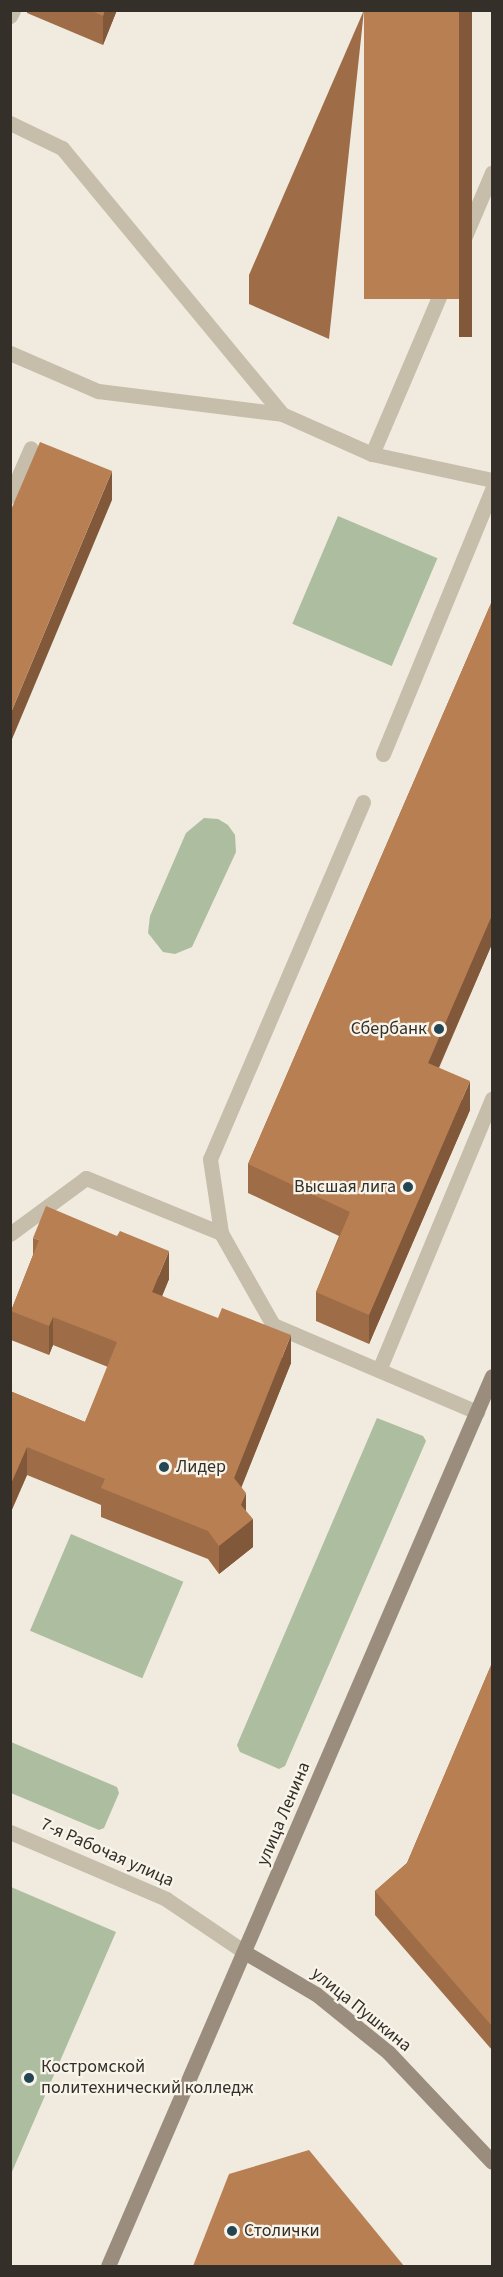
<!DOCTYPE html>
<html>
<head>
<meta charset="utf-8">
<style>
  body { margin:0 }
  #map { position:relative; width:503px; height:2277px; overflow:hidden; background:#f0ebde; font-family:"Source Sans 3",sans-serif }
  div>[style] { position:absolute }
  .green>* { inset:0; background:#adbd9f; transform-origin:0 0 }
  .lane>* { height:15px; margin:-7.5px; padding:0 7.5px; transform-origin:7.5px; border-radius:7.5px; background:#c6bdab }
  .street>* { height:15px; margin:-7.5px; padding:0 7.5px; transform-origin:7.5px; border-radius:7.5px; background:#c6bdab }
  .secondary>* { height:15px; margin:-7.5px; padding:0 7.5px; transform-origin:7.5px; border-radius:7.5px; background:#9a8d7d }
  .wall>* { inset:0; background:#9e6d47 }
  .shaded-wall>* { inset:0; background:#81593a; transform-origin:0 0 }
  .building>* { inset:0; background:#b87f53; transform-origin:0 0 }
  .dots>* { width:16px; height:16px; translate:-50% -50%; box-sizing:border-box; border:3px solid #f8f4ea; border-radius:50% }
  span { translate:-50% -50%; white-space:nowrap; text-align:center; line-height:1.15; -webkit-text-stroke:4.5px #f8f4ea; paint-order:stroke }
  .poi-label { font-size:18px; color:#352f29 }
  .right { translate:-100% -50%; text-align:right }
  .left { translate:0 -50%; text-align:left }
  .street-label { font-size:18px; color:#352f29 }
  .frame { position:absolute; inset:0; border:12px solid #352f29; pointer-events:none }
</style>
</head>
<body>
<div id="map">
  <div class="green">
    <i style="left:338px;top:516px;width:108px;height:117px;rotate:23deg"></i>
    <i style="clip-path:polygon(204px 818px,218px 819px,228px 825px,235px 835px,236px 852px,192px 947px,175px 954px,163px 952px,148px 933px,150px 916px,186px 833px)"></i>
    <i style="clip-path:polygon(377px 1418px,423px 1436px,426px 1441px,285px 1766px,279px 1769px,240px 1752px,237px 1745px)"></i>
    <i style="left:71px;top:1534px;width:122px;height:105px;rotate:23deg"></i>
    <i style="clip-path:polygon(11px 1742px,117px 1787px,119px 1793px,104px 1828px,99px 1830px,11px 1793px)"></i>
    <i style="clip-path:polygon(11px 1887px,116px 1932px,11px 2174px)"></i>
  </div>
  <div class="lane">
    <i style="left:10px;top:16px;width:7px;rotate:-63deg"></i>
    <i style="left:10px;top:123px;width:58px;rotate:25.7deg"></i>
    <i style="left:62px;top:148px;width:345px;rotate:50.4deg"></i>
    <i style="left:282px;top:414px;width:98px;rotate:24deg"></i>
    <i style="left:372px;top:454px;width:123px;rotate:12.2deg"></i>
    <i style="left:10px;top:353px;width:96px;rotate:23.4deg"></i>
    <i style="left:98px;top:391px;width:185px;rotate:7.1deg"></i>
    <i style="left:372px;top:454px;width:306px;rotate:-66.9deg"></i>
    <i style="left:10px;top:496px;width:52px;rotate:-66.4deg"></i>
    <i style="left:383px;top:754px;width:286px;rotate:-67.6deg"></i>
    <i style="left:363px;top:802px;width:388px;rotate:113.2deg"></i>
    <i style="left:210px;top:1159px;width:75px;rotate:81.5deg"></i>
    <i style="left:221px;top:1233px;width:106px;rotate:60.5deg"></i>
    <i style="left:273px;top:1325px;width:222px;rotate:23.1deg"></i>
    <i style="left:10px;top:1234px;width:94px;rotate:-36.4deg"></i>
    <i style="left:86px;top:1178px;width:146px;rotate:22.2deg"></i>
    <i style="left:379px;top:1370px;width:294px;rotate:-67.4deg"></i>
  </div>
  <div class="street">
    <i style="left:10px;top:1832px;width:170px;rotate:23.2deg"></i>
    <i style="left:166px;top:1899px;width:97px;rotate:34deg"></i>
  </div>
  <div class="secondary">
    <i style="left:246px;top:1953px;width:81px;rotate:30.4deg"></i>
    <i style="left:316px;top:1994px;width:92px;rotate:38.9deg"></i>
    <i style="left:388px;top:2052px;width:151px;rotate:46.6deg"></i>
    <i style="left:108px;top:2266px;width:969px;rotate:-66.66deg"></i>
  </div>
  <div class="wall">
    <i style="clip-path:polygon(27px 10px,117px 10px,103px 45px,27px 13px)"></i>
    <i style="clip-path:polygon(364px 10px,329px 339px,249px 304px,249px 275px)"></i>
    <i style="clip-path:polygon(492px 601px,492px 944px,439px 1068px,470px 1110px,369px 1344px,316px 1321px,316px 1292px,339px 1236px,248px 1193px,248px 1164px)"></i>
    <i style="clip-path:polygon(33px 1238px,169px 1279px,162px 1296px,291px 1363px,241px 1487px,253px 1547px,219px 1574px,208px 1559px,101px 1517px,101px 1505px,27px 1475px,10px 1514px,10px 1391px,85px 1422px,108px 1367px,53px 1345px,49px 1355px,11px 1340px,11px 1311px,33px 1255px)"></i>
    <i style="clip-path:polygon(492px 1663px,492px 2050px,375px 1915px,375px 1891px,407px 1863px)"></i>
  </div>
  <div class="shaded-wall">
    <i style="clip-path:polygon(105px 10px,117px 10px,103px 45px,103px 16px)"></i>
    <i style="left:459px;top:10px;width:13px;height:327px"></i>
    <i style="clip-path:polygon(112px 471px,112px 500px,10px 744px,10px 715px)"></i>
    <i style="clip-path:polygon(492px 915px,492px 944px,428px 1092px,428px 1063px)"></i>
    <i style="clip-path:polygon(470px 1081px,470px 1110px,369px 1344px,369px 1315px)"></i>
    <i style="clip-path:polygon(169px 1251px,169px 1279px,152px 1321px,152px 1292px)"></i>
    <i style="clip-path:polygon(53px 1317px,53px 1345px,49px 1355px,49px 1326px)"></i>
    <i style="clip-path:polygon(291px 1335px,291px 1363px,234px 1506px,234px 1478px)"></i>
    <i style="clip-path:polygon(27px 1447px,27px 1475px,10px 1514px,10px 1486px)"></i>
    <i style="clip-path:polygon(246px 1493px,246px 1521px,253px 1519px,253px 1547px,219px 1574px,219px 1546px)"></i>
  </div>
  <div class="building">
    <i style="clip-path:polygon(90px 10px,105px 10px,103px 16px)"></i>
    <i style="left:364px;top:10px;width:95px;height:289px"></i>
    <i style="clip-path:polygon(40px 442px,112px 471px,10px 715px,10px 512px)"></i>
    <i style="clip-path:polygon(492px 601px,492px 915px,428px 1063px,470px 1081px,369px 1315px,316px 1292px,350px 1212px,248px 1164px)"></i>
    <i style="clip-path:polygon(46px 1206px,117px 1236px,120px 1231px,169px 1251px,152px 1292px,218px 1318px,222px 1308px,291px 1335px,234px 1478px,246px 1493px,241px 1505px,253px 1519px,219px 1546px,208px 1531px,101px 1488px,105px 1479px,27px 1447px,10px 1486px,10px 1391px,85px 1422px,117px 1342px,53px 1317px,49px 1326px,11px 1311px,39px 1240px,33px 1238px)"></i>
    <i style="clip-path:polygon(492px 1663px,492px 2026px,375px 1891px,407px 1863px)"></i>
    <i style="clip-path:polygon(309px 2150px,404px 2266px,193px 2266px,229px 2174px)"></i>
  </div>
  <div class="dots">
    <i style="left:439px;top:1029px;background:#244652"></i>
    <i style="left:408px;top:1187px;background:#244652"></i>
    <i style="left:164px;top:1467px;background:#244652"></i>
    <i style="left:29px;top:2078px;background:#244652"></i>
    <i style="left:232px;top:2231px;background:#244652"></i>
  </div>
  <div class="poi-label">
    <span class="right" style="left:427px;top:1029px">Сбербанк</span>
    <span class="right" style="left:396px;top:1187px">Высшая лига</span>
    <span class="left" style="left:176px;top:1467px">Лидер</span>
    <span class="left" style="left:41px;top:2078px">Костромской<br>политехнический колледж</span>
    <span class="left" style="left:244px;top:2231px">Столички</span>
  </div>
  <div class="street-label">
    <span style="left:284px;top:1814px;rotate:-67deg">улица Ленина</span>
    <span style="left:107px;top:1853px;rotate:24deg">7-я Рабочая улица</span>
    <span style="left:361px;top:2010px;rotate:39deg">улица Пушкина</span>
  </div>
  <div class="frame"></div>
</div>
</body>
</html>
